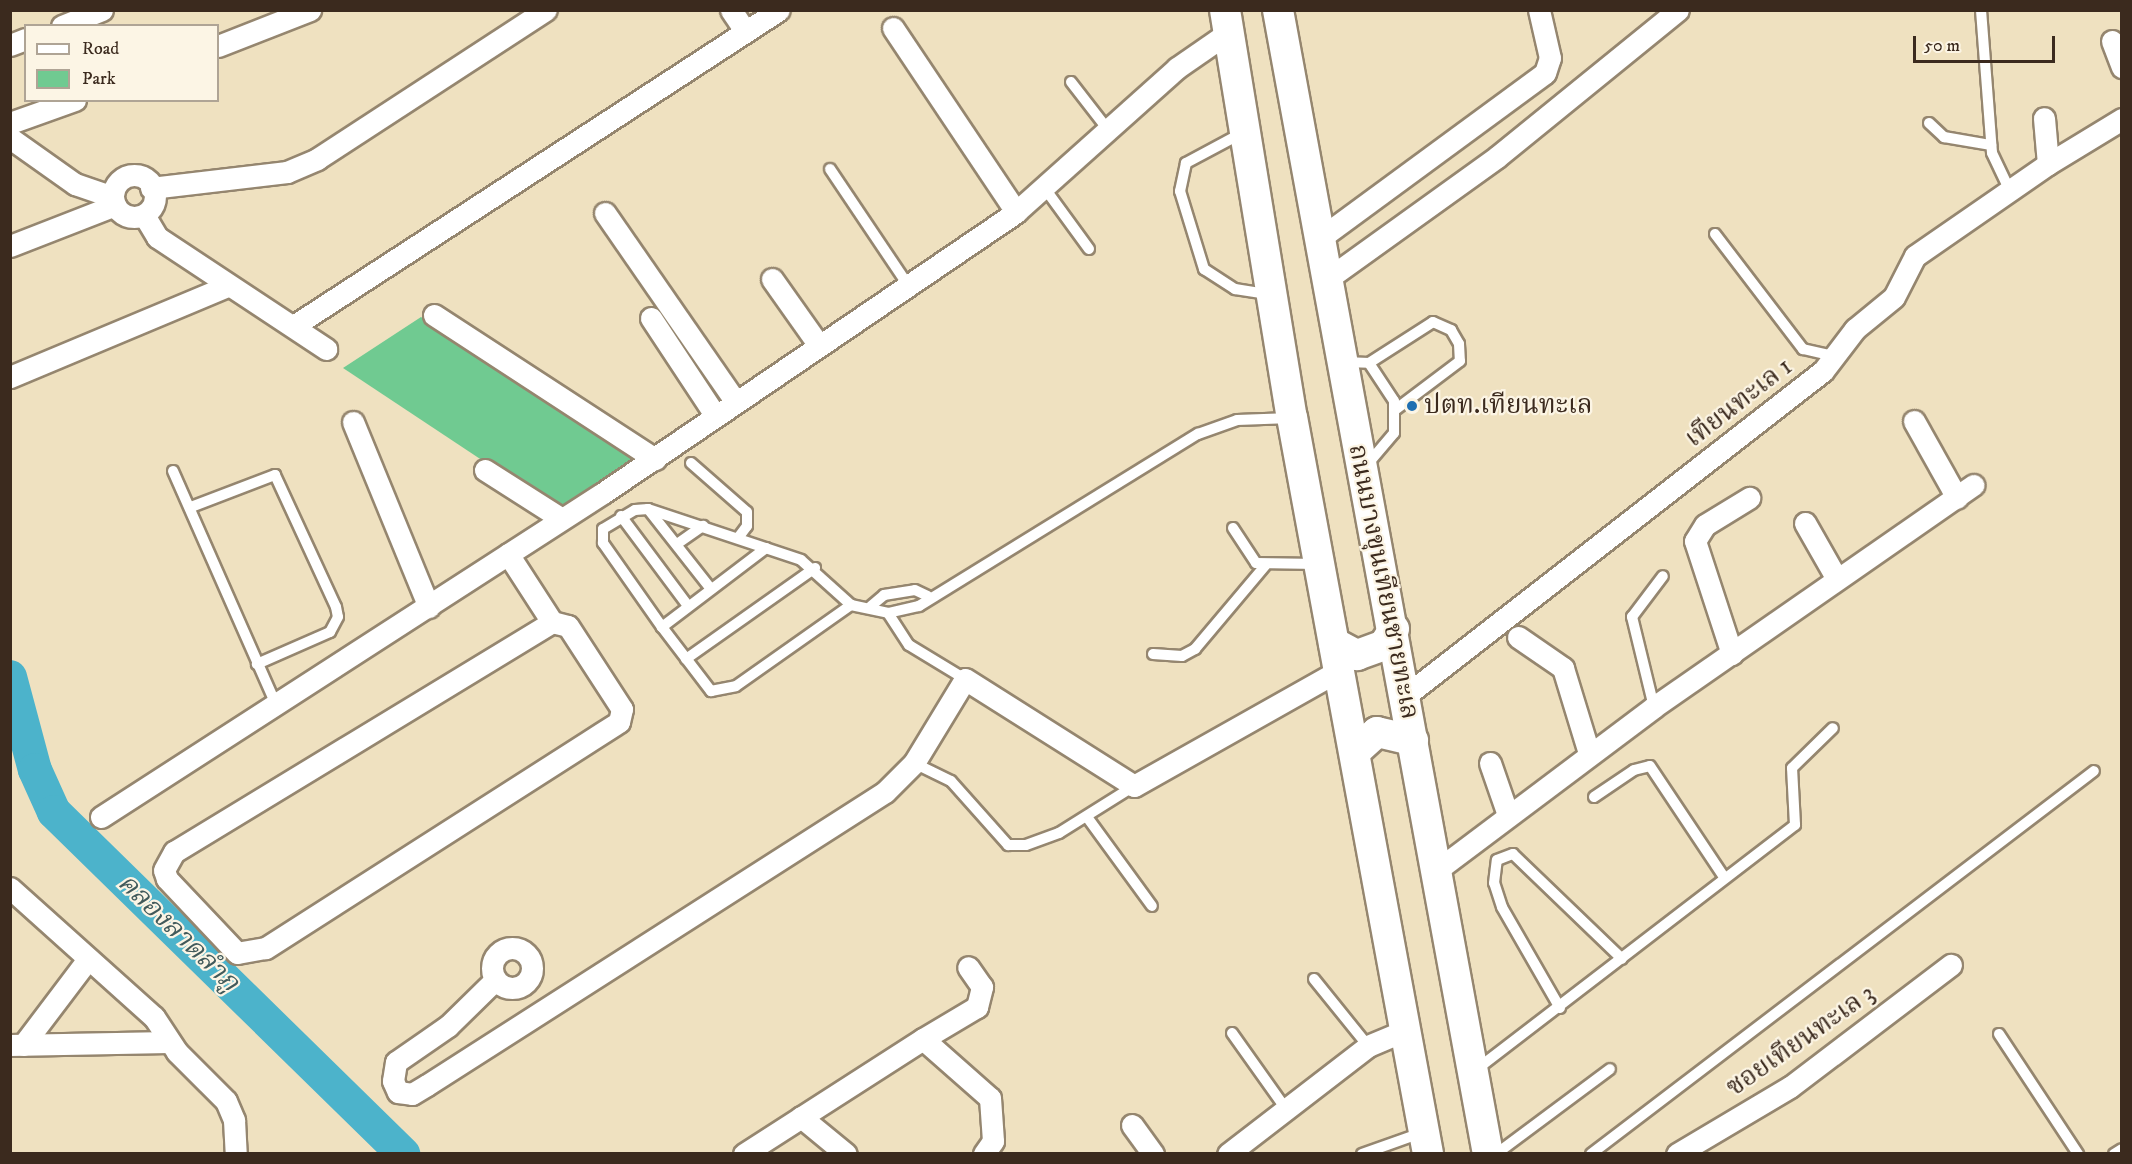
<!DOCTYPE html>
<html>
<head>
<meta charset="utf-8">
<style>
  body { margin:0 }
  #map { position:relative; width:2132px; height:1164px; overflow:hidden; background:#efe1c0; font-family:"IM FELL DW Pica","Noto Serif Thai",serif }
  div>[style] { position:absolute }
  .green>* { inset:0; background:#70ca91 }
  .river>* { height:34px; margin:-17px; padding:0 17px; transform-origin:17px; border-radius:17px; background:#4cb3cb }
  .roads { filter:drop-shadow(2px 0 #95866f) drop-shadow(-2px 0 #95866f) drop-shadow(0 2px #95866f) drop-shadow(0 -2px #95866f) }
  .lane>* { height:10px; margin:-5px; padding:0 5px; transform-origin:5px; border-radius:5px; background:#fff }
  .street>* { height:21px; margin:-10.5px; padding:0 10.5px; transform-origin:10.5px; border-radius:10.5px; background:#fff }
  .street>.ring { margin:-10.5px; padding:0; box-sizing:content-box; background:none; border:21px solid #fff; border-radius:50% }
  .secondary>* { height:30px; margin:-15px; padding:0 15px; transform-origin:15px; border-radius:15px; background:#fff }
  .dots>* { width:16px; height:16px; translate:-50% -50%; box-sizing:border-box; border:3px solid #fcf5e5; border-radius:50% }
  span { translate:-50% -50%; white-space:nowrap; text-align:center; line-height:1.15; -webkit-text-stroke:4.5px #fcf5e5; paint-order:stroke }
  .street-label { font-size:26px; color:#3b2a1e }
  .poi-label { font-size:26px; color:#3b2a1e }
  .left { translate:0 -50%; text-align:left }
  .water-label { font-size:27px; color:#415a5b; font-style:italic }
  .frame { position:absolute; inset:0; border:12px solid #3b2a1e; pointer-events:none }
  .legend { position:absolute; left:24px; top:24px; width:195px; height:78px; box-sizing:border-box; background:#fcf5e5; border:2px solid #afa495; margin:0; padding:8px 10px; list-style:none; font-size:18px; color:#3b2a1e }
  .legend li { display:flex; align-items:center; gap:12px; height:30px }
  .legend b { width:30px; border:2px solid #afa495 }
  .scale { position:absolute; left:1913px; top:36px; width:142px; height:27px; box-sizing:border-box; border:3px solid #3b2a1e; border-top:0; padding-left:8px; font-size:18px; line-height:21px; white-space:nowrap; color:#3b2a1e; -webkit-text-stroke:4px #fcf5e5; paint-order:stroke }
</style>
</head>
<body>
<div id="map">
  <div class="green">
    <i style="clip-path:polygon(421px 317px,638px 460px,560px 512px,343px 368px)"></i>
  </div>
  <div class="river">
    <i style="left:10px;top:677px;width:96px;rotate:75deg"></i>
    <i style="left:35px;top:770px;width:46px;rotate:65.7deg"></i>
    <i style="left:54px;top:812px;width:489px;rotate:44.4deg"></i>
  </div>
  <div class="roads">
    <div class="lane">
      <i style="left:1981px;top:10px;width:143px;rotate:85.6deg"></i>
      <i style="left:1992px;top:153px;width:44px;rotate:64.6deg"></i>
      <i style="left:1071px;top:82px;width:62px;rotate:52.2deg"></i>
      <i style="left:1929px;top:123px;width:21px;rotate:43deg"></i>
      <i style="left:1944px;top:137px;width:48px;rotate:9.7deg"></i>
      <i style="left:1244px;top:132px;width:66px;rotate:151.9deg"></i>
      <i style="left:1186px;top:163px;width:29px;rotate:102deg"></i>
      <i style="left:1180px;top:191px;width:82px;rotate:72.9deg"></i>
      <i style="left:1204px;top:269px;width:37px;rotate:33deg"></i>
      <i style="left:1235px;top:289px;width:33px;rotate:9deg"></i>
      <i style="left:830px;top:169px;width:140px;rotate:56.1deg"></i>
      <i style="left:1046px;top:190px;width:73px;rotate:53.9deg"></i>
      <i style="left:1715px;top:234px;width:145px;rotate:52.6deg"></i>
      <i style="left:1803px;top:349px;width:32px;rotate:13deg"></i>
      <i style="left:1344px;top:362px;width:25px;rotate:2deg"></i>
      <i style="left:1369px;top:363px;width:45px;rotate:56.7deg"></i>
      <i style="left:1394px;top:401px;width:32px;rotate:90deg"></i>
      <i style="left:1394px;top:433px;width:43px;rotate:130.3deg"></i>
      <i style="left:1369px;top:363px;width:76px;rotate:-32.6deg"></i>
      <i style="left:1433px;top:322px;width:20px;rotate:24deg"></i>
      <i style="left:1451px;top:330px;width:16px;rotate:60deg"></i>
      <i style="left:1459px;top:344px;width:17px;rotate:87deg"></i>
      <i style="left:1460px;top:361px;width:81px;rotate:143deg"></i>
      <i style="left:691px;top:463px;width:74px;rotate:41.2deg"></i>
      <i style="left:747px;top:512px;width:14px;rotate:90deg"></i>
      <i style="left:747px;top:526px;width:15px;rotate:127deg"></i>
      <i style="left:173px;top:471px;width:258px;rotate:66.2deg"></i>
      <i style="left:191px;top:507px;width:90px;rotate:-20.9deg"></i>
      <i style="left:275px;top:475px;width:145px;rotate:65.2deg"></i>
      <i style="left:336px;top:607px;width:10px;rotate:79deg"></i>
      <i style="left:338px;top:617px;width:17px;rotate:118deg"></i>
      <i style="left:330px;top:632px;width:80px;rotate:156.3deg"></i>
      <i style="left:648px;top:509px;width:102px;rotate:51.8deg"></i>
      <i style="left:621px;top:516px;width:112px;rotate:53.3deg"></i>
      <i style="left:1233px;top:528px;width:42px;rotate:56.7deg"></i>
      <i style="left:1256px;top:563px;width:62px;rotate:0.9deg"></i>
      <i style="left:677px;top:544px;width:32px;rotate:-35deg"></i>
      <i style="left:766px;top:548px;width:131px;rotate:142.8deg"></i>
      <i style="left:662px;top:627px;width:81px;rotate:52.6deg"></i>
      <i style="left:711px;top:691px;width:25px;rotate:-11deg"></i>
      <i style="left:736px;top:686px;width:141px;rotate:-35.2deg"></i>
      <i style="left:871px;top:606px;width:17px;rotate:-40deg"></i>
      <i style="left:884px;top:595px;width:31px;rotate:-9deg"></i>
      <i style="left:915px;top:590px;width:14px;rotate:25deg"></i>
      <i style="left:888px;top:613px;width:38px;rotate:57deg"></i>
      <i style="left:909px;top:645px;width:66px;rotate:31.3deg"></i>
      <i style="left:662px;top:627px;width:103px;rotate:-125.1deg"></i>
      <i style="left:603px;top:543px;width:14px;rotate:-90deg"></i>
      <i style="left:603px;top:529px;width:37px;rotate:-31deg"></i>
      <i style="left:635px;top:510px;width:13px;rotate:-4deg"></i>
      <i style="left:648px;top:509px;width:161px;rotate:18.4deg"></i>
      <i style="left:801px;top:560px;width:67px;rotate:42deg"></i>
      <i style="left:851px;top:605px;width:38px;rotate:12deg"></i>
      <i style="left:888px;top:613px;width:32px;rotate:-13deg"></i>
      <i style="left:919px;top:606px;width:328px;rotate:-31.7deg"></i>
      <i style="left:1198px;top:434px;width:41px;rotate:-19.7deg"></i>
      <i style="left:1237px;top:420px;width:54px;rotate:-2.1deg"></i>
      <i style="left:1153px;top:654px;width:29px;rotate:4deg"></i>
      <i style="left:1182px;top:656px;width:15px;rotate:-28deg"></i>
      <i style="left:1195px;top:649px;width:109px;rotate:-49.9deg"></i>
      <i style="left:686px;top:659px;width:158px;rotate:-35.2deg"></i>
      <i style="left:1654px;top:707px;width:93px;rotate:-103.7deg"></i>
      <i style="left:1632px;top:617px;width:51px;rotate:-52.9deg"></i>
      <i style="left:914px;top:763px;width:41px;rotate:25.9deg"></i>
      <i style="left:951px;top:781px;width:86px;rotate:48.3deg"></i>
      <i style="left:1008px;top:845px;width:18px"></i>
      <i style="left:1026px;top:845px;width:35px;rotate:-20deg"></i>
      <i style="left:1059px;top:833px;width:89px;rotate:-32.1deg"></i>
      <i style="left:1594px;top:797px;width:48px;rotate:-34deg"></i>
      <i style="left:1634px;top:770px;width:16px;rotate:-14deg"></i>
      <i style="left:1650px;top:766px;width:133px;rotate:56.3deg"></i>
      <i style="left:1087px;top:817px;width:110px;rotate:53.9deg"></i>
      <i style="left:1314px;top:979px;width:86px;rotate:51.1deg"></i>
      <i style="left:1560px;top:1008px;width:116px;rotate:-119.9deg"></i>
      <i style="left:1502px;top:907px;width:25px;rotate:-108deg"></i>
      <i style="left:1494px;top:883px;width:23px;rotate:-83deg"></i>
      <i style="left:1497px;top:860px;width:17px;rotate:-21deg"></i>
      <i style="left:1513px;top:854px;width:151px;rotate:43.9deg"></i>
      <i style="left:1232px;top:1033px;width:93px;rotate:54.6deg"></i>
      <i style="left:1999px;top:1034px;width:144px;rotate:56.6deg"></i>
      <i style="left:1477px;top:1069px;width:401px;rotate:-37.5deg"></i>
      <i style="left:1795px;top:825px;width:57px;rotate:-93deg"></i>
      <i style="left:1792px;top:768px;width:57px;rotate:-44.3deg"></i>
      <i style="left:1362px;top:1154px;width:63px;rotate:-19.6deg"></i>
      <i style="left:1496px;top:1154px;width:142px;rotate:-36.7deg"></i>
      <i style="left:1591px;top:1154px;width:632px;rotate:-37.29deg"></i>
      <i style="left:2114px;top:1154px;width:9px;rotate:-32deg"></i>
    </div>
    <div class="street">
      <i style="left:731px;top:10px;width:25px;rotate:56deg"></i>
      <i style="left:62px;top:26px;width:43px;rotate:-21.8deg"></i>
      <i style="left:893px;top:28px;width:221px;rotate:56.2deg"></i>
      <i style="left:2112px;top:41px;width:28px;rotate:69deg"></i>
      <i style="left:10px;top:45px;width:17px;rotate:-21deg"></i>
      <i style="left:218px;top:46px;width:99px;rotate:-21.4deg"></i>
      <i style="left:10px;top:123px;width:69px;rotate:-19.5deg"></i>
      <i style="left:10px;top:138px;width:80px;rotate:35.3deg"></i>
      <i style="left:75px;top:184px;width:40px;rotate:18.9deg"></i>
      <i style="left:2048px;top:164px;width:87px;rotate:-31.3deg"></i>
      <i class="ring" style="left:113px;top:175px;width:21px;height:21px"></i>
      <i style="left:151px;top:188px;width:137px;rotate:-6.7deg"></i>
      <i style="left:287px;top:172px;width:33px;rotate:-23deg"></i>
      <i style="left:317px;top:159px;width:273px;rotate:-33.1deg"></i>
      <i style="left:605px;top:213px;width:229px;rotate:55.3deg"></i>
      <i style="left:144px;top:215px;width:26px;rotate:59deg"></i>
      <i style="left:157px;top:237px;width:203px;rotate:33.5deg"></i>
      <i style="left:1319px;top:239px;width:280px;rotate:-36.3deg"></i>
      <i style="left:1545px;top:73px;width:16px;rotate:-72deg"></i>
      <i style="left:1550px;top:58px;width:49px;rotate:-102.9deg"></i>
      <i style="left:10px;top:246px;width:113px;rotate:-21.3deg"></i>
      <i style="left:772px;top:279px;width:80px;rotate:54.7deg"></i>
      <i style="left:1326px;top:280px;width:211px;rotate:-35.7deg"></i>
      <i style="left:1497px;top:157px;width:233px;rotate:-39.1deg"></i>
      <i style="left:434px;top:315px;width:264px;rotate:33.1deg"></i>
      <i style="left:651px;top:318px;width:116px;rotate:56.6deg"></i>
      <i style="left:295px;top:325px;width:577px;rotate:-33.06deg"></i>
      <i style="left:10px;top:377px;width:236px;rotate:-22.7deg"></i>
      <i style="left:1914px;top:421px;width:88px;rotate:60.8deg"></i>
      <i style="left:353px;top:422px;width:200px;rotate:67.7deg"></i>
      <i style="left:485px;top:470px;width:91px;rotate:32.5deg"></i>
      <i style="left:1805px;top:523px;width:64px;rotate:60.3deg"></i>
      <i style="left:508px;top:554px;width:81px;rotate:57.1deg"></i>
      <i style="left:552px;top:622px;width:16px;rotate:14deg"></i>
      <i style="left:568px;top:626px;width:99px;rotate:57deg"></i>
      <i style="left:622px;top:709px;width:13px;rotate:103deg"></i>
      <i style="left:619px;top:722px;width:420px;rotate:147.4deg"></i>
      <i style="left:265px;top:948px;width:28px;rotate:170deg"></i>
      <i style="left:237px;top:953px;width:102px;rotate:-133.4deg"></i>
      <i style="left:167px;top:879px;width:9px;rotate:-108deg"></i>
      <i style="left:164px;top:870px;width:21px;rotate:-61deg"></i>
      <i style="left:174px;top:852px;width:442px;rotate:-31.3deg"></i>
      <i style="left:1518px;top:637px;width:55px;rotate:34.6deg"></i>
      <i style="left:1563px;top:668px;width:89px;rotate:73deg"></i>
      <i style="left:1732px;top:654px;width:119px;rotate:-108.1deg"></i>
      <i style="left:1695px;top:541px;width:19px;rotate:-58deg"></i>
      <i style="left:1705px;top:525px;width:52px;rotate:-31.5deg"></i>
      <i style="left:1405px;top:696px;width:529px;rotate:-37.87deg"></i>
      <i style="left:1823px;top:371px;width:53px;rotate:-52.7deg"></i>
      <i style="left:1855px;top:329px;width:50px;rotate:-39.4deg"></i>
      <i style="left:1894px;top:297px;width:46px;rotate:-62.9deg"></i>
      <i style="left:1915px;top:256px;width:162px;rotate:-34.7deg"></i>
      <i style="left:2048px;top:164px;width:46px;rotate:-95deg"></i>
      <i style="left:1490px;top:763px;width:52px;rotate:70.9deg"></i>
      <i style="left:101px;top:817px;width:597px;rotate:-32.84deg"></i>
      <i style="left:603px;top:493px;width:500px;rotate:-34.2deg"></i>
      <i style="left:1016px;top:212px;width:216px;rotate:-41.8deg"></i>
      <i style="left:1177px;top:68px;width:63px;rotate:-34.7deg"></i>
      <i style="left:1437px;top:870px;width:271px;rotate:-36.9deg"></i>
      <i style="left:1654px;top:707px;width:389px;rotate:-34.8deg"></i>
      <i style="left:10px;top:888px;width:193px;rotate:41.9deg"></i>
      <i style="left:154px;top:1017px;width:42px;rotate:56.7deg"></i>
      <i style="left:177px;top:1052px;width:69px;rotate:45deg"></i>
      <i style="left:226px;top:1101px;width:21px;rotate:67deg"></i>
      <i style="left:234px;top:1120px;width:34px;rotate:87deg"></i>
      <i class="ring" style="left:492px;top:948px;width:19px;height:19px"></i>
      <i style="left:495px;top:980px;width:66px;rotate:135.6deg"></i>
      <i style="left:448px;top:1026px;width:63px;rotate:145.3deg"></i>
      <i style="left:396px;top:1062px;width:19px;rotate:99deg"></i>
      <i style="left:393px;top:1081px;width:12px;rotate:66deg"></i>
      <i style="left:398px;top:1092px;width:14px;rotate:8deg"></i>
      <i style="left:412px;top:1094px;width:17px;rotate:-31deg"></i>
      <i style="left:427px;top:1085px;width:544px;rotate:-32.61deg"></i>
      <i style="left:885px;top:792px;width:41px;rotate:-45deg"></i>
      <i style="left:914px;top:763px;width:98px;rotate:-58.7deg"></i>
      <i style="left:965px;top:679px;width:200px;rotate:32.3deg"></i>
      <i style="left:1134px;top:786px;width:236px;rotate:-29.4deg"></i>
      <i style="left:923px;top:1039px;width:63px;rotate:-30.7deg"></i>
      <i style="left:977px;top:1007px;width:21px;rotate:-76deg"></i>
      <i style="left:982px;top:987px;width:24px;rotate:-125deg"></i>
      <i style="left:10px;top:1045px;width:159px;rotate:-1.1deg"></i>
      <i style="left:23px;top:1045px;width:108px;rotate:-52.9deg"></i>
      <i style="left:801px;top:1117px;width:58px;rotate:39.4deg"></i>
      <i style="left:1132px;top:1125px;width:36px;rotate:54deg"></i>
      <i style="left:744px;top:1154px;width:213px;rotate:-32.7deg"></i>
      <i style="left:923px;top:1039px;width:89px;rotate:41.4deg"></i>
      <i style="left:990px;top:1098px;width:43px;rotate:86deg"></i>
      <i style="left:993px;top:1141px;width:16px;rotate:125deg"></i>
      <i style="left:1228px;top:1154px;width:177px;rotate:-37.6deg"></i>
      <i style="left:1368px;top:1046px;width:41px;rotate:-22.8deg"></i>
      <i style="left:1677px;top:1154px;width:131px;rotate:-30.7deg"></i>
      <i style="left:1790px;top:1087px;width:202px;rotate:-37.2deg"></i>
    </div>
    <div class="secondary">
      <i style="left:1225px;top:10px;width:412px;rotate:80.7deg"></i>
      <i style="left:1292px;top:417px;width:749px;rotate:79.54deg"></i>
      <i style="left:1278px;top:10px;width:1163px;rotate:79.6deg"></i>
      <i style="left:1334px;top:643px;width:26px;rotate:28deg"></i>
      <i style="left:1357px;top:655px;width:29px;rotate:-20deg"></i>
      <i style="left:1384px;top:645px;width:19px;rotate:-58deg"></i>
      <i style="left:1357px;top:750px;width:27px;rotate:-42deg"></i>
      <i style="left:1377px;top:732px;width:37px;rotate:13deg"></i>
    </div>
  </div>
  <div class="dots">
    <i style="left:1412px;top:406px;background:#1f6fb2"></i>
  </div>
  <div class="street-label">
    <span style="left:1739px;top:403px;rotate:-38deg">เทียนทะเล 1</span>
    <span style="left:1383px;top:582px;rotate:79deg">ถนนบางขุนเทียนชายทะเล</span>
    <span style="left:1801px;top:1041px;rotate:-35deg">ซอยเทียนทะเล 3</span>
  </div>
  <div class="poi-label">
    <span class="left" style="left:1424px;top:406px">ปตท.เทียนทะเล</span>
  </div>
  <div class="water-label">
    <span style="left:178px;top:933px;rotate:44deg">คลองลาดลำภู</span>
  </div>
  <div class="frame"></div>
  <ul class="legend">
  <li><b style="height:8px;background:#fff"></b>Road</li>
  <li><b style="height:16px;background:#70ca91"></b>Park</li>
  </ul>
  <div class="scale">50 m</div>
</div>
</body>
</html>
